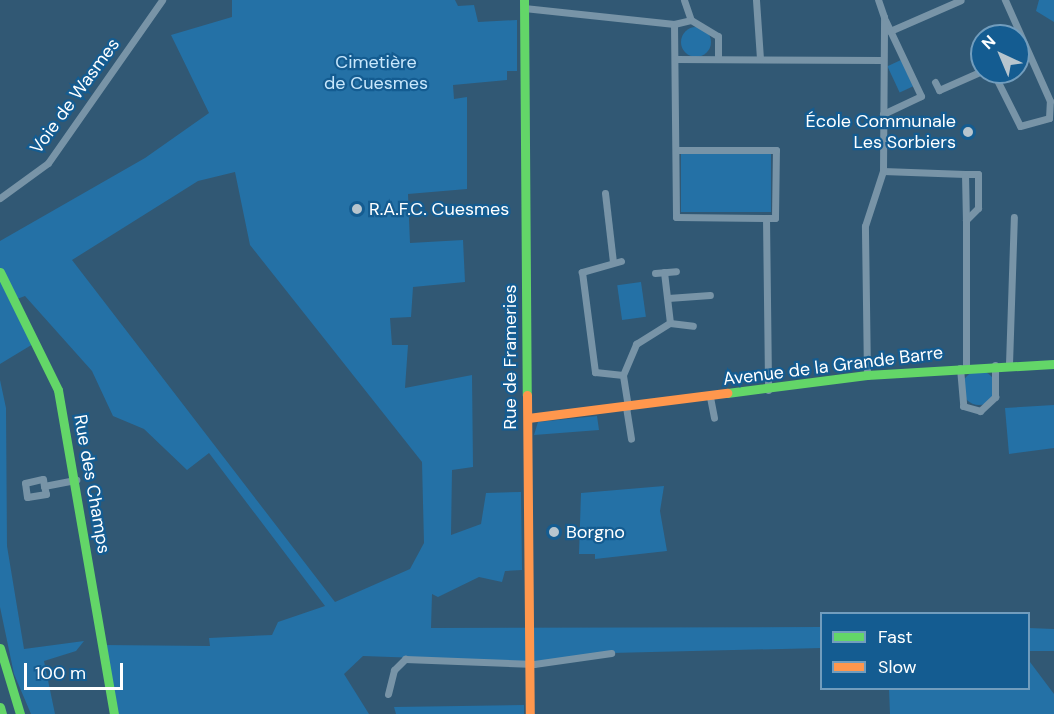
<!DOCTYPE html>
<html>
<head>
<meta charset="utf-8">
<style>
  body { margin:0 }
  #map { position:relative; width:1054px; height:714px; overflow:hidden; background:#315874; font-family:"DM Sans",sans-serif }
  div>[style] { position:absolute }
  .green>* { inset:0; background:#2471a6; transform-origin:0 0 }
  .round { border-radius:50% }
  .street>* { height:7px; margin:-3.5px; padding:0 3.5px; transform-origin:3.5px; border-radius:3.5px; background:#7894a7 }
  .fast>* { height:9px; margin:-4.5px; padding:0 4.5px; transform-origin:4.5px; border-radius:4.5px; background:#63d668 }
  .slow>* { height:9px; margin:-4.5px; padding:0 4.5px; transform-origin:4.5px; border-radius:4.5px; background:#ff974d }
  .dots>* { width:16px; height:16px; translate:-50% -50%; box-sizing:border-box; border:3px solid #145c91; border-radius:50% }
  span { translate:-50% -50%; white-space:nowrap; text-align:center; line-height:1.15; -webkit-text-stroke:4.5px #145c91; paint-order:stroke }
  .park-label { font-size:18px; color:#c8e7fc }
  .street-label { font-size:18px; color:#fff }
  .poi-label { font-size:18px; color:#fff }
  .right { translate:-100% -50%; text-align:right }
  .left { translate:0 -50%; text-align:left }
  .legend { position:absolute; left:820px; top:612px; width:210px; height:78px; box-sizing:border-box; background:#145c91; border:2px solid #729dbd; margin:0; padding:8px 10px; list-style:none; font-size:18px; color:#fff }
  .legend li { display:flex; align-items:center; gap:12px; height:30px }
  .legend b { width:30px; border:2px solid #729dbd }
  .north { position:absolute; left:970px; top:24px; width:60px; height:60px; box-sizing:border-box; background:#145c91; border:2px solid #729dbd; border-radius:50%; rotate:316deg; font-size:16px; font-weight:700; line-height:24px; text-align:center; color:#fff }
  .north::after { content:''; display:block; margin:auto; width:21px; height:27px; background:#b7c5ce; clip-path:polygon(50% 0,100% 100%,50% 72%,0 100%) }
  .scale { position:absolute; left:24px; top:663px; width:99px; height:27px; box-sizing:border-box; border:3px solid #fff; border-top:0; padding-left:8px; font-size:18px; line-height:21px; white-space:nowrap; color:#fff; -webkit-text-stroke:4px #145c91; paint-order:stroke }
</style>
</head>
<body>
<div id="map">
  <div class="green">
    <i style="clip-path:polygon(evenodd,232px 0,455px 0,458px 6px,474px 5px,478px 22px,517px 20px,517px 71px,507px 71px,507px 80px,453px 85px,454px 99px,467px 97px,467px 189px,408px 194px,410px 243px,463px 240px,465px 282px,413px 287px,411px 317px,390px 318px,392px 345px,408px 345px,405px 388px,472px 375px,473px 467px,452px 470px,451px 535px,481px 524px,486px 493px,521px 492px,522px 570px,505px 571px,502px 582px,479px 577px,438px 597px,432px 594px,431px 628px,821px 627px,821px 648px,611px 653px,529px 662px,363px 656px,344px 674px,369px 714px,114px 714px,102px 645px,210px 646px,209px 638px,272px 635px,278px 622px,325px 606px,209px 453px,187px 470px,144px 429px,113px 416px,92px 371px,25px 296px,17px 299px,38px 341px,0 364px,0 241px,145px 158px,209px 113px,171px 35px,232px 17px,232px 0,235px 172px,250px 245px,422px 462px,424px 543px,410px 569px,335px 602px,72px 260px,198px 181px,235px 172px)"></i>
    <i style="clip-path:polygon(1039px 0,1054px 0,1054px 22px,1036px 11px)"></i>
    <i class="round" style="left:681px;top:27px;width:30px;height:30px"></i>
    <i style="left:901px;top:60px;width:29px;height:15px;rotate:65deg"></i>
    <i style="left:681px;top:153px;width:90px;height:59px"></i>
    <i style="left:641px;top:282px;width:35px;height:24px;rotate:82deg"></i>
    <i class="round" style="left:962px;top:371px;width:34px;height:34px"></i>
    <i style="clip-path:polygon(0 380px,6px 408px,7px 546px,24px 649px,84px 641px,76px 651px,44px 661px,55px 714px,31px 714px,14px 674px,0 607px)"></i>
    <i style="clip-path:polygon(1054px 405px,1054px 448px,1009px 454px,1005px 408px)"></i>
    <i style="clip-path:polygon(597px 416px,599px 430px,534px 435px,538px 422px)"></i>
    <i style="clip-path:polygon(664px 486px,660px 511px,667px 551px,595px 559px,595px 554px,579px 554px,581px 493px)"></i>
    <i style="clip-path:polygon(1029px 628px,1054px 629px,1054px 651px,1030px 651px,1030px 662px,1054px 694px,1054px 714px,890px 714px,889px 689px,1028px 688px)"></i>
    <i style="clip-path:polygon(524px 705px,524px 714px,396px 714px,394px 707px)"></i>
  </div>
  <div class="street">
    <i style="left:684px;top:0;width:21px;rotate:71deg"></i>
    <i style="left:756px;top:0;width:59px;rotate:86.1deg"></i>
    <i style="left:524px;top:8px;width:151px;rotate:6.1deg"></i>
    <i style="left:674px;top:24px;width:17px;rotate:-13deg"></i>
    <i style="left:691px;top:20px;width:31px;rotate:31deg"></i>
    <i style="left:718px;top:36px;width:23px;rotate:90deg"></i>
    <i style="left:674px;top:24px;width:193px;rotate:89.4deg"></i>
    <i style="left:676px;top:217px;width:99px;rotate:0.6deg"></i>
    <i style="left:775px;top:218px;width:68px;rotate:-89.2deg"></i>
    <i style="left:776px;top:150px;width:99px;rotate:180deg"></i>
    <i style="left:890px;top:31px;width:77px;rotate:-23.6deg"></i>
    <i style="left:675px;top:59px;width:208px;rotate:0.3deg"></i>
    <i style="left:993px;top:72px;width:60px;rotate:63.4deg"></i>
    <i style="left:1020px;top:126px;width:30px;rotate:-15deg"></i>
    <i style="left:1049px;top:118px;width:17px;rotate:-87deg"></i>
    <i style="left:1050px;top:101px;width:111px;rotate:-114deg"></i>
    <i style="left:935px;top:82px;width:9px;rotate:63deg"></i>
    <i style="left:939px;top:90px;width:47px;rotate:-23.8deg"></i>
    <i style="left:883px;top:114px;width:42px;rotate:-25.3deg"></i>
    <i style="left:921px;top:96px;width:84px;rotate:-115.3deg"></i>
    <i style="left:883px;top:171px;width:82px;rotate:2.1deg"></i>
    <i style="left:605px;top:193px;width:69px;rotate:83.4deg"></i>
    <i style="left:0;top:198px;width:59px;rotate:-36.1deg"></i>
    <i style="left:48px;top:163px;width:199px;rotate:-55deg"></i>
    <i style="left:766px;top:218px;width:172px;rotate:89.3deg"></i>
    <i style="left:966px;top:220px;width:17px;rotate:-45deg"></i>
    <i style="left:978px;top:208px;width:34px;rotate:-90deg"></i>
    <i style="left:978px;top:174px;width:13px;rotate:180deg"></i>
    <i style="left:965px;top:174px;width:46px;rotate:88.8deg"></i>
    <i style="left:966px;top:220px;width:147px;rotate:90deg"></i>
    <i style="left:621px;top:261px;width:41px;rotate:164.2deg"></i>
    <i style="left:582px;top:272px;width:101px;rotate:82.6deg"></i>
    <i style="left:595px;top:372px;width:28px;rotate:6deg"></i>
    <i style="left:664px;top:272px;width:51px;rotate:83.3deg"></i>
    <i style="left:655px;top:273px;width:21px;rotate:-5deg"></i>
    <i style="left:668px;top:298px;width:42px;rotate:-4.1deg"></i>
    <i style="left:1009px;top:364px;width:147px;rotate:-88.1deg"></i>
    <i style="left:960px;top:368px;width:38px;rotate:85deg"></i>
    <i style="left:963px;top:406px;width:18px;rotate:16deg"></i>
    <i style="left:980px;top:411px;width:21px;rotate:-43deg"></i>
    <i style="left:995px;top:397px;width:32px;rotate:-90deg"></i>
    <i style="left:867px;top:375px;width:149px;rotate:-90.8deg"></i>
    <i style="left:865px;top:226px;width:58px;rotate:-71.9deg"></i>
    <i style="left:883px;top:171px;width:154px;rotate:-89.6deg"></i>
    <i style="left:884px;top:17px;width:18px;rotate:-109deg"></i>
    <i style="left:710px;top:397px;width:21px;rotate:79deg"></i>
    <i style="left:626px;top:407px;width:32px;rotate:81deg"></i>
    <i style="left:628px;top:407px;width:32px;rotate:-99deg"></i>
    <i style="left:623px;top:375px;width:34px;rotate:-67deg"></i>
    <i style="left:636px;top:344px;width:40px;rotate:-32deg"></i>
    <i style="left:670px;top:323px;width:23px;rotate:7deg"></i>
    <i style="left:44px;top:486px;width:8px;rotate:76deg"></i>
    <i style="left:46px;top:494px;width:19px;rotate:171deg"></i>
    <i style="left:27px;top:497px;width:14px;rotate:-98deg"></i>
    <i style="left:25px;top:483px;width:18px;rotate:-13deg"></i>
    <i style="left:43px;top:479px;width:7px;rotate:82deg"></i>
    <i style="left:44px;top:486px;width:33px;rotate:-11deg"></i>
    <i style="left:388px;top:694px;width:25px;rotate:-76deg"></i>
    <i style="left:394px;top:670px;width:16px;rotate:-45deg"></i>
    <i style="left:405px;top:659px;width:129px;rotate:2.2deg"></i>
    <i style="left:534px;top:664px;width:78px;rotate:-8.1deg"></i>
  </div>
  <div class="fast">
    <i style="left:524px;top:0;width:395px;rotate:89.6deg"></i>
    <i style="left:0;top:272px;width:131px;rotate:63.8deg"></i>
    <i style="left:58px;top:390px;width:329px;rotate:80.2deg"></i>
    <i style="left:727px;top:393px;width:141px;rotate:-7.3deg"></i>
    <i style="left:867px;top:375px;width:187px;rotate:-3.4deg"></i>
    <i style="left:0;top:648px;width:69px;rotate:73.1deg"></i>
    <i style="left:0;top:707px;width:7px;rotate:74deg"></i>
  </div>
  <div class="slow">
    <i style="left:527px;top:395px;width:319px;rotate:89.5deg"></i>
    <i style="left:528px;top:418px;width:201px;rotate:-7.2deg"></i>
  </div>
  <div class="dots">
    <i style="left:968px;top:132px;background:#b7c5ce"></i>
    <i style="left:357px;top:209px;background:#b7c5ce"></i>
    <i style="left:554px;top:532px;background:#b7c5ce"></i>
  </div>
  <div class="park-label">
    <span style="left:376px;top:73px">Cimetière<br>de Cuesmes</span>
  </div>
  <div class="street-label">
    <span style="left:75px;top:96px;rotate:-54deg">Voie de Wasmes</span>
    <span style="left:510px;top:357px;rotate:-90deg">Rue de Frameries</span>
    <span style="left:833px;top:366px;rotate:-7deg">Avenue de la Grande Barre</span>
    <span style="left:92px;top:484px;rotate:80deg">Rue des Champs</span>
  </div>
  <div class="poi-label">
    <span class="right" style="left:956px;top:132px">École Communale<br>Les Sorbiers</span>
    <span class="left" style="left:369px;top:209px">R.A.F.C. Cuesmes</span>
    <span class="left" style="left:566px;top:532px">Borgno</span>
  </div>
  <ul class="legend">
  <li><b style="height:8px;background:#63d668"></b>Fast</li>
  <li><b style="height:8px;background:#ff974d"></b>Slow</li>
  </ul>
  <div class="north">N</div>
  <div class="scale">100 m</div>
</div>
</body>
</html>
